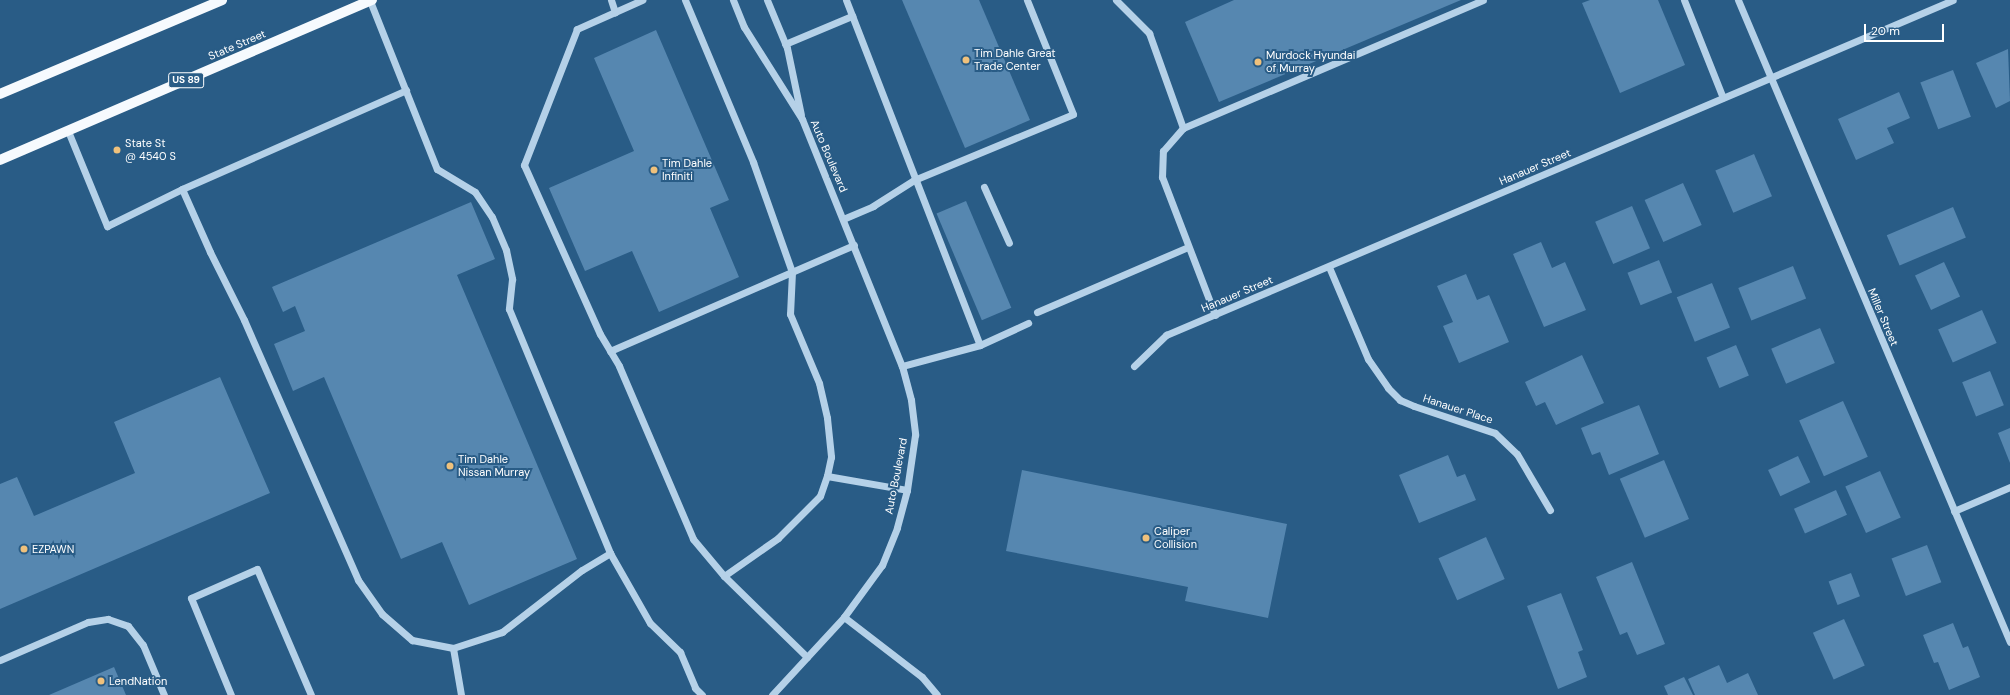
<!DOCTYPE html>
<html>
<head>
<meta charset="utf-8">
<style>
  body { margin:0 }
  #map { position:relative; width:2010px; height:695px; overflow:hidden; background:#295c86; font-family:"DM Sans",sans-serif }
  div>[style] { position:absolute }
  .building>* { inset:0; background:#5687b0; transform-origin:0 0 }
  .minor>* { height:7px; margin:-3.5px; padding:0 3.5px; transform-origin:3.5px; border-radius:3.5px; background:#b5d1e8 }
  .major>* { height:10px; margin:-5px; padding:0 5px; transform-origin:5px; border-radius:5px; background:#f6fafe }
  .dots>* { width:11px; height:11px; translate:-50% -50%; box-sizing:border-box; border:2px solid #295c86; border-radius:50% }
  span { translate:-50% -50%; white-space:nowrap; text-align:center; line-height:1.15; -webkit-text-stroke:4px #295c86; paint-order:stroke }
  .shield-label span { padding:1px 3px; background:#295c86; border:1px solid; border-radius:3px; -webkit-text-stroke-width:0 }
  .shield-label { font-size:10px; color:#fff; font-weight:700 }
  .street-label { font-size:11px; color:#fff }
  .poi-label { font-size:11px; color:#fff }
  .left { translate:0 -50%; text-align:left }
  .scale { position:absolute; left:1864px; top:24px; width:80px; height:18px; box-sizing:border-box; border:2px solid #fff; border-top:0; padding-left:5px; font-size:12px; line-height:14px; white-space:nowrap; color:#fff; -webkit-text-stroke:3px #295c86; paint-order:stroke }
</style>
</head>
<body>
<div id="map">
  <div class="building">
    <i style="clip-path:polygon(902px 0,979px 0,1030px 120px,965px 148px)"></i>
    <i style="clip-path:polygon(1234px 0,1461px 0,1219px 102px,1185px 22px)"></i>
    <i style="clip-path:polygon(1590px 0,1658px 0,1685px 65px,1620px 93px,1582px 3px)"></i>
    <i style="clip-path:polygon(656px 30px,729px 200px,710px 208px,739px 277px,659px 312px,632px 251px,585px 271px,549px 188px,634px 151px,594px 58px)"></i>
    <i style="clip-path:polygon(2008px 49px,2010px 101px,1996px 108px,1976px 63px)"></i>
    <i style="left:1953px;top:70px;width:50px;height:35px;rotate:69deg"></i>
    <i style="clip-path:polygon(1899px 92px,1910px 118px,1887px 128px,1894px 143px,1856px 160px,1838px 119px)"></i>
    <i style="left:1754px;top:154px;width:46px;height:42px;rotate:67deg"></i>
    <i style="left:1683px;top:183px;width:46px;height:42px;rotate:66deg"></i>
    <i style="left:966px;top:201px;width:116px;height:32px;rotate:67deg"></i>
    <i style="clip-path:polygon(471px 202px,495px 259px,457px 275px,577px 559px,469px 605px,442px 542px,401px 559px,324px 377px,293px 391px,274px 344px,305px 331px,295px 306px,283px 312px,272px 287px)"></i>
    <i style="left:1632px;top:206px;width:46px;height:40px;rotate:67deg"></i>
    <i style="left:1953px;top:207px;width:33px;height:72px;rotate:67deg"></i>
    <i style="clip-path:polygon(1541px 242px,1552px 268px,1565px 262px,1586px 310px,1544px 327px,1513px 254px)"></i>
    <i style="left:1659px;top:260px;width:35px;height:34px;rotate:68deg"></i>
    <i style="left:1944px;top:262px;width:38px;height:32px;rotate:65deg"></i>
    <i style="left:1793px;top:266px;width:35px;height:59px;rotate:68deg"></i>
    <i style="clip-path:polygon(1466px 274px,1477px 300px,1489px 295px,1509px 342px,1459px 363px,1443px 326px,1453px 322px,1437px 286px)"></i>
    <i style="left:1712px;top:283px;width:48px;height:38px;rotate:68deg"></i>
    <i style="left:1982px;top:310px;width:36px;height:48px;rotate:66deg"></i>
    <i style="left:1820px;top:328px;width:38px;height:53px;rotate:67deg"></i>
    <i style="left:1736px;top:345px;width:33px;height:32px;rotate:67deg"></i>
    <i style="clip-path:polygon(1582px 355px,1604px 403px,1556px 425px,1545px 402px,1536px 406px,1525px 382px)"></i>
    <i style="left:1990px;top:371px;width:37px;height:30px;rotate:68deg"></i>
    <i style="clip-path:polygon(220px 377px,270px 493px,0 609px,0 484px,17px 477px,34px 516px,135px 473px,114px 422px)"></i>
    <i style="left:1843px;top:401px;width:61px;height:48px;rotate:66deg"></i>
    <i style="clip-path:polygon(1639px 405px,1659px 454px,1609px 475px,1600px 452px,1592px 455px,1581px 428px)"></i>
    <i style="clip-path:polygon(2010px 428px,2010px 463px,1998px 433px)"></i>
    <i style="clip-path:polygon(1448px 455px,1457px 477px,1465px 474px,1476px 500px,1419px 523px,1399px 475px)"></i>
    <i style="left:1798px;top:456px;width:29px;height:33px;rotate:65deg"></i>
    <i style="left:1664px;top:460px;width:64px;height:48px;rotate:67deg"></i>
    <i style="clip-path:polygon(1022px 470px,1287px 524px,1268px 618px,1185px 601px,1188px 587px,1006px 551px)"></i>
    <i style="left:1880px;top:471px;width:51px;height:38px;rotate:66deg"></i>
    <i style="left:1836px;top:490px;width:27px;height:46px;rotate:66deg"></i>
    <i style="left:1486px;top:537px;width:46px;height:52px;rotate:66deg"></i>
    <i style="left:1927px;top:545px;width:40px;height:38px;rotate:69deg"></i>
    <i style="clip-path:polygon(1632px 562px,1665px 644px,1637px 655px,1627px 632px,1620px 635px,1596px 577px)"></i>
    <i style="left:1851px;top:573px;width:25px;height:24px;rotate:69deg"></i>
    <i style="clip-path:polygon(1561px 593px,1583px 650px,1578px 652px,1587px 677px,1558px 689px,1527px 606px)"></i>
    <i style="left:1844px;top:619px;width:51px;height:34px;rotate:66deg"></i>
    <i style="clip-path:polygon(1953px 623px,1963px 648px,1968px 646px,1980px 677px,1949px 690px,1938px 662px,1934px 663px,1923px 635px)"></i>
    <i style="clip-path:polygon(1719px 665px,1727px 683px,1748px 673px,1758px 695px,1695px 695px,1688px 679px)"></i>
    <i style="clip-path:polygon(114px 667px,126px 695px,49px 695px)"></i>
    <i style="clip-path:polygon(1684px 677px,1693px 695px,1668px 695px,1664px 686px)"></i>
  </div>
  <div class="minor">
    <i style="left:611px;top:0;width:13px;rotate:72deg"></i>
    <i style="left:615px;top:12px;width:42px;rotate:155.9deg"></i>
    <i style="left:577px;top:29px;width:146px;rotate:111.3deg"></i>
    <i style="left:524px;top:165px;width:185px;rotate:65.8deg"></i>
    <i style="left:600px;top:334px;width:37px;rotate:59deg"></i>
    <i style="left:619px;top:366px;width:188px;rotate:66.8deg"></i>
    <i style="left:693px;top:539px;width:48px;rotate:50deg"></i>
    <i style="left:724px;top:576px;width:116px;rotate:44.3deg"></i>
    <i style="left:685px;top:0;width:176px;rotate:67.2deg"></i>
    <i style="left:753px;top:162px;width:117px;rotate:70.5deg"></i>
    <i style="left:792px;top:272px;width:42px;rotate:92.7deg"></i>
    <i style="left:790px;top:314px;width:75px;rotate:67.2deg"></i>
    <i style="left:819px;top:383px;width:36px;rotate:77deg"></i>
    <i style="left:827px;top:418px;width:39px;rotate:84deg"></i>
    <i style="left:831px;top:457px;width:19px;rotate:102deg"></i>
    <i style="left:733px;top:0;width:29px;rotate:68deg"></i>
    <i style="left:744px;top:27px;width:109px;rotate:57.8deg"></i>
    <i style="left:802px;top:119px;width:266px;rotate:68deg"></i>
    <i style="left:902px;top:366px;width:35px;rotate:75deg"></i>
    <i style="left:911px;top:400px;width:35px;rotate:83deg"></i>
    <i style="left:915px;top:435px;width:56px;rotate:98.3deg"></i>
    <i style="left:907px;top:490px;width:39px;rotate:105deg"></i>
    <i style="left:897px;top:528px;width:40px;rotate:112deg"></i>
    <i style="left:882px;top:565px;width:64px;rotate:126.2deg"></i>
    <i style="left:844px;top:617px;width:106px;rotate:132.7deg"></i>
    <i style="left:767px;top:0;width:52px;rotate:67.4deg"></i>
    <i style="left:787px;top:48px;width:68px;rotate:78.2deg"></i>
    <i style="left:846px;top:0;width:370px;rotate:68.8deg"></i>
    <i style="left:980px;top:345px;width:81px;rotate:164.9deg"></i>
    <i style="left:1116px;top:0;width:47px;rotate:45deg"></i>
    <i style="left:1149px;top:33px;width:101px;rotate:70.3deg"></i>
    <i style="left:1684px;top:0;width:105px;rotate:68.3deg"></i>
    <i style="left:1738px;top:0;width:697px;rotate:67.04deg"></i>
    <i style="left:370px;top:1px;width:181px;rotate:68.3deg"></i>
    <i style="left:437px;top:169px;width:44px;rotate:31.2deg"></i>
    <i style="left:475px;top:192px;width:30px;rotate:56deg"></i>
    <i style="left:492px;top:217px;width:36px;rotate:67deg"></i>
    <i style="left:506px;top:250px;width:30px;rotate:78deg"></i>
    <i style="left:512px;top:279px;width:30px;rotate:96deg"></i>
    <i style="left:509px;top:309px;width:264px;rotate:67.5deg"></i>
    <i style="left:610px;top:553px;width:81px;rotate:60.3deg"></i>
    <i style="left:650px;top:623px;width:42px;rotate:44deg"></i>
    <i style="left:680px;top:652px;width:39px;rotate:67deg"></i>
    <i style="left:695px;top:688px;width:10px;rotate:45deg"></i>
    <i style="left:615px;top:12px;width:30px;rotate:-24deg"></i>
    <i style="left:785px;top:44px;width:73px;rotate:-22.7deg"></i>
    <i style="left:68px;top:131px;width:103px;rotate:67.7deg"></i>
    <i style="left:107px;top:226px;width:84px;rotate:-26.3deg"></i>
    <i style="left:182px;top:189px;width:245px;rotate:-23.8deg"></i>
    <i style="left:984px;top:187px;width:61px;rotate:65.9deg"></i>
    <i style="left:182px;top:189px;width:69px;rotate:66deg"></i>
    <i style="left:210px;top:252px;width:76px;rotate:63.4deg"></i>
    <i style="left:244px;top:320px;width:284px;rotate:66.3deg"></i>
    <i style="left:358px;top:580px;width:42px;rotate:54.8deg"></i>
    <i style="left:382px;top:614px;width:40px;rotate:41deg"></i>
    <i style="left:412px;top:640px;width:42px;rotate:11deg"></i>
    <i style="left:453px;top:648px;width:48px;rotate:80.3deg"></i>
    <i style="left:843px;top:219px;width:33px;rotate:-23deg"></i>
    <i style="left:873px;top:206px;width:49px;rotate:-32.4deg"></i>
    <i style="left:914px;top:180px;width:172px;rotate:-22.5deg"></i>
    <i style="left:1073px;top:114px;width:123px;rotate:-112deg"></i>
    <i style="left:1329px;top:267px;width:100px;rotate:67deg"></i>
    <i style="left:1368px;top:359px;width:35px;rotate:55deg"></i>
    <i style="left:1388px;top:388px;width:17px;rotate:45deg"></i>
    <i style="left:1400px;top:400px;width:15px;rotate:23deg"></i>
    <i style="left:1414px;top:406px;width:85px;rotate:18.4deg"></i>
    <i style="left:1495px;top:433px;width:30px;rotate:44deg"></i>
    <i style="left:1517px;top:454px;width:65px;rotate:59.5deg"></i>
    <i style="left:1037px;top:312px;width:164px;rotate:-23.3deg"></i>
    <i style="left:1215px;top:315px;width:148px;rotate:-111deg"></i>
    <i style="left:1162px;top:177px;width:26px;rotate:-88deg"></i>
    <i style="left:1163px;top:151px;width:30px;rotate:-49deg"></i>
    <i style="left:1183px;top:128px;width:326px;rotate:-23.1deg"></i>
    <i style="left:980px;top:345px;width:53px;rotate:-24.6deg"></i>
    <i style="left:610px;top:351px;width:266px;rotate:-23.5deg"></i>
    <i style="left:1134px;top:366px;width:45px;rotate:-44.1deg"></i>
    <i style="left:1166px;top:335px;width:855px;rotate:-23.06deg"></i>
    <i style="left:1954px;top:511px;width:61px;rotate:-23.2deg"></i>
    <i style="left:724px;top:576px;width:66px;rotate:-35.1deg"></i>
    <i style="left:778px;top:538px;width:59px;rotate:-45deg"></i>
    <i style="left:820px;top:496px;width:21px;rotate:-71deg"></i>
    <i style="left:827px;top:476px;width:81px;rotate:9.9deg"></i>
    <i style="left:844px;top:617px;width:98px;rotate:37.6deg"></i>
    <i style="left:922px;top:677px;width:23px;rotate:50deg"></i>
    <i style="left:453px;top:648px;width:52px;rotate:-18.1deg"></i>
    <i style="left:502px;top:632px;width:101px;rotate:-37.8deg"></i>
    <i style="left:582px;top:570px;width:33px;rotate:-31deg"></i>
    <i style="left:0;top:660px;width:96px;rotate:-23.4deg"></i>
    <i style="left:88px;top:622px;width:20px;rotate:-9deg"></i>
    <i style="left:108px;top:619px;width:21px;rotate:19deg"></i>
    <i style="left:128px;top:626px;width:24px;rotate:52deg"></i>
    <i style="left:143px;top:645px;width:54px;rotate:67.2deg"></i>
    <i style="left:231px;top:695px;width:105px;rotate:-112.4deg"></i>
    <i style="left:191px;top:598px;width:72px;rotate:-23.7deg"></i>
    <i style="left:257px;top:569px;width:137px;rotate:66.8deg"></i>
  </div>
  <div class="major">
    <i style="left:0;top:94px;width:241px;rotate:-22.9deg"></i>
    <i style="left:0;top:160px;width:405px;rotate:-23.3deg"></i>
  </div>
  <div class="dots">
    <i style="left:966px;top:60px;background:#efc17c"></i>
    <i style="left:1258px;top:62px;background:#efc17c"></i>
    <i style="left:117px;top:150px;background:#efc17c"></i>
    <i style="left:654px;top:170px;background:#efc17c"></i>
    <i style="left:450px;top:466px;background:#efc17c"></i>
    <i style="left:1146px;top:538px;background:#efc17c"></i>
    <i style="left:24px;top:549px;background:#efc17c"></i>
    <i style="left:101px;top:681px;background:#efc17c"></i>
  </div>
  <div class="shield-label">
    <span style="left:186px;top:80px">US 89</span>
  </div>
  <div class="street-label">
    <span style="left:237px;top:45px;rotate:-23deg">State Street</span>
    <span style="left:829px;top:156px;rotate:67deg">Auto Boulevard</span>
    <span style="left:1535px;top:167px;rotate:-23deg">Hanauer Street</span>
    <span style="left:1237px;top:294px;rotate:-23deg">Hanauer Street</span>
    <span style="left:1883px;top:317px;rotate:67deg">Miller Street</span>
    <span style="left:1458px;top:409px;rotate:18deg">Hanauer Place</span>
    <span style="left:896px;top:476px;rotate:-79deg">Auto Boulevard</span>
  </div>
  <div class="poi-label">
    <span class="left" style="left:974px;top:60px">Tim Dahle Great<br>Trade Center</span>
    <span class="left" style="left:1266px;top:62px">Murdock Hyundai<br>of Murray</span>
    <span class="left" style="left:125px;top:150px">State St<br>@ 4540 S</span>
    <span class="left" style="left:662px;top:170px">Tim Dahle<br>Infiniti</span>
    <span class="left" style="left:458px;top:466px">Tim Dahle<br>Nissan Murray</span>
    <span class="left" style="left:1154px;top:538px">Caliper<br>Collision</span>
    <span class="left" style="left:32px;top:549px">EZPAWN</span>
    <span class="left" style="left:109px;top:681px">LendNation</span>
  </div>
  <div class="scale">20 m</div>
</div>
</body>
</html>
